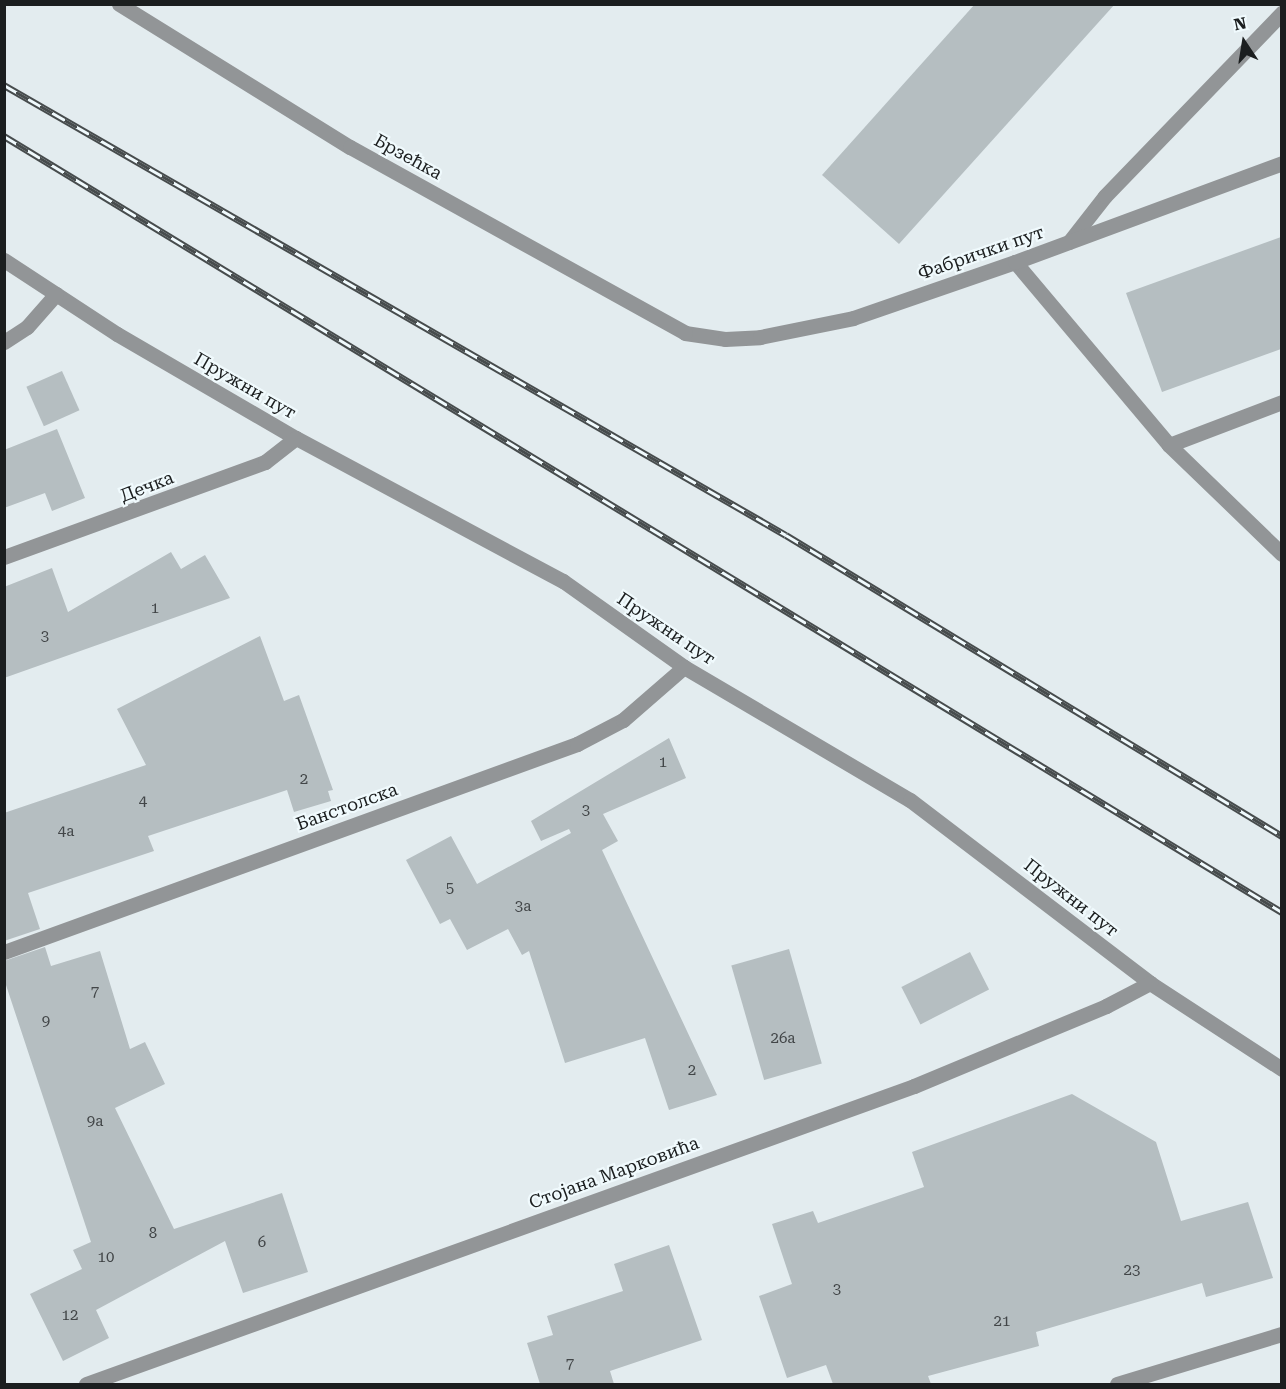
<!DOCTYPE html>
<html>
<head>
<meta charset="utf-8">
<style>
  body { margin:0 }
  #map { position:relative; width:1286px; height:1389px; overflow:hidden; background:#e3ecef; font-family:"Roboto Serif",serif }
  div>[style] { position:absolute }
  .building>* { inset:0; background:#b5bec1; transform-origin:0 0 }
  .service>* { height:15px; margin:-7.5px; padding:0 7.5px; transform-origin:7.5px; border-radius:7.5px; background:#929597 }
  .minor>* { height:15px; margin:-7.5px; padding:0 7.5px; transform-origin:7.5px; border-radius:7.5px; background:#929597 }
  .rail>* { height:7px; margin-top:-3.5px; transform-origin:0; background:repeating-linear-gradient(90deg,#f0fafd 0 14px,#474c4d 0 28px); box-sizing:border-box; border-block:2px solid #474c4d }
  span { translate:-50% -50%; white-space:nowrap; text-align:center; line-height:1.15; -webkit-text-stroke:4.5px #f0fafd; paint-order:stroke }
  .number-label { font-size:15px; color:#424648 }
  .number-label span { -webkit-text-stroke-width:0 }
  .street-label { font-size:18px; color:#1b1e1f }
  .frame { position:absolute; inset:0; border:6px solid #1b1e1f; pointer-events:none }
  .north { position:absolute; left:1214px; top:12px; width:60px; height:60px; -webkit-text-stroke:4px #f0fafd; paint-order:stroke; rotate:348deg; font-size:16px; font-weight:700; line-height:24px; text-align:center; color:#1b1e1f }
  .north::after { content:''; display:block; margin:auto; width:21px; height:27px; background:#1b1e1f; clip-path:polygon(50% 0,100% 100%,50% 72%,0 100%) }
</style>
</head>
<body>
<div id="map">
  <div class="building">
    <i style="clip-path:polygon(975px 4px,1115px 4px,899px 244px,822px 175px)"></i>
    <i style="clip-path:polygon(1281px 237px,1281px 349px,1162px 392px,1126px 293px)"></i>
    <i style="left:62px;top:371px;width:43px;height:39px;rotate:66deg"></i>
    <i style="clip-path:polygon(57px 429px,85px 498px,52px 511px,45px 493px,4px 508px,4px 450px)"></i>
    <i style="clip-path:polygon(171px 552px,181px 569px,205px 555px,230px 598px,4px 678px,4px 587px,52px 568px,68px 612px)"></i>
    <i style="clip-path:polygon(260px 636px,284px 701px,299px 695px,333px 790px,328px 791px,331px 801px,294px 812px,287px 790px,148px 836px,154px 851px,28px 893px,40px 929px,4px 941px,4px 813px,146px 765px,117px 709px)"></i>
    <i style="clip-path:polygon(669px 738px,686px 778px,603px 814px,618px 841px,602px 850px,717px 1095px,669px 1110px,645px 1038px,565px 1063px,529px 951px,522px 955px,508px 929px,467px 950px,450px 919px,440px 924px,406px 860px,451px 836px,477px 884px,571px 833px,569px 829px,541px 841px,531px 821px)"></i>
    <i style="clip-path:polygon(45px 947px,51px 966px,100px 951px,130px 1049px,145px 1042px,165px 1084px,115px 1108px,174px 1229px,282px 1193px,308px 1272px,243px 1293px,225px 1241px,96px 1310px,109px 1338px,63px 1361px,30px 1294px,82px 1269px,73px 1250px,91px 1242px,4px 979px,4px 961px)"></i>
    <i style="left:789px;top:949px;width:119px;height:60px;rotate:74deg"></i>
    <i style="left:970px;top:952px;width:42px;height:77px;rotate:63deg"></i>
    <i style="clip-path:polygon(1072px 1094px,1156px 1142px,1181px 1221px,1248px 1202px,1273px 1278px,1206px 1297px,1202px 1283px,1036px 1332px,1039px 1346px,928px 1376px,931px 1384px,833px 1384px,826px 1365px,787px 1378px,759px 1296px,792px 1284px,772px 1224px,813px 1211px,818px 1223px,924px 1187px,912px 1152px)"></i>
    <i style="clip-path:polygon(669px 1245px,702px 1340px,610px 1371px,614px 1384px,540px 1384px,527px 1343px,553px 1335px,547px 1316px,623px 1291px,614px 1264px)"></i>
  </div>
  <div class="service">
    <i style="left:1069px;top:242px;width:58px;rotate:-52deg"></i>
    <i style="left:1105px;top:196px;width:255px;rotate:-46deg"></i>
    <i style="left:1015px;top:262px;width:239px;rotate:49.9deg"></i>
    <i style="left:1169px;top:445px;width:157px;rotate:44deg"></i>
    <i style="left:685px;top:333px;width:40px;rotate:8.5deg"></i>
    <i style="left:725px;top:339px;width:35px;rotate:-3deg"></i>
    <i style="left:760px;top:337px;width:95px;rotate:-11.5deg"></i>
    <i style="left:853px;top:318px;width:171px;rotate:-19.1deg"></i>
    <i style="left:1015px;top:262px;width:285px;rotate:-20.3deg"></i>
    <i style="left:1169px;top:445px;width:121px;rotate:-20.8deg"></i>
    <i style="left:1117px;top:1384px;width:172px;rotate:-16.9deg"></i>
  </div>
  <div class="minor">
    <i style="left:119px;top:4px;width:272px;rotate:31.8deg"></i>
    <i style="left:350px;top:147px;width:383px;rotate:29deg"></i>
    <i style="left:4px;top:260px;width:135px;rotate:33.2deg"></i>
    <i style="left:117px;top:334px;width:207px;rotate:30.2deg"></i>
    <i style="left:296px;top:438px;width:303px;rotate:28.2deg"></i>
    <i style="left:563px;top:581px;width:148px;rotate:35.4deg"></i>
    <i style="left:684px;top:667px;width:262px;rotate:30.5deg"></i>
    <i style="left:910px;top:800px;width:302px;rotate:37.3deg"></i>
    <i style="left:1150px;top:983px;width:158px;rotate:33.1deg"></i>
    <i style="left:4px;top:342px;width:27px;rotate:-33deg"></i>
    <i style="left:27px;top:327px;width:44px;rotate:-48.7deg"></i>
    <i style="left:4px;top:557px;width:278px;rotate:-20deg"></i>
    <i style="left:265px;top:462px;width:39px;rotate:-38deg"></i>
    <i style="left:4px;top:952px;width:610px;rotate:-19.95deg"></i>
    <i style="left:577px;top:744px;width:52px;rotate:-27.6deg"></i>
    <i style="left:623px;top:720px;width:81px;rotate:-41deg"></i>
    <i style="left:86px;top:1384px;width:880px;rotate:-19.79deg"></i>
    <i style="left:914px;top:1086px;width:208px;rotate:-22.6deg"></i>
    <i style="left:1106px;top:1006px;width:50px;rotate:-27.6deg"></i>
  </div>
  <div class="rail">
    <i style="left:4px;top:85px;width:902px;rotate:29.92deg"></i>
    <i style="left:786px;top:535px;width:580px;rotate:31.25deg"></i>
    <i style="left:4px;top:136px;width:1495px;rotate:31.27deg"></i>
  </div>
  <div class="number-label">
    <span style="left:155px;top:609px">1</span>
    <span style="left:45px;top:637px">3</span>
    <span style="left:663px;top:763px">1</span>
    <span style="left:304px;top:780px">2</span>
    <span style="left:143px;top:802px">4</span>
    <span style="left:586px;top:811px">3</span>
    <span style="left:66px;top:832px">4a</span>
    <span style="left:450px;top:889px">5</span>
    <span style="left:523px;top:907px">3a</span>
    <span style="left:95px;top:992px">7</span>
    <span style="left:46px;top:1022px">9</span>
    <span style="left:783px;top:1039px">26a</span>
    <span style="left:692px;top:1071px">2</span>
    <span style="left:95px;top:1122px">9a</span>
    <span style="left:153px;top:1234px">8</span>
    <span style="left:262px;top:1243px">6</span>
    <span style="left:106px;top:1258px">10</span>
    <span style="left:1132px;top:1271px">23</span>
    <span style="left:837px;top:1290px">3</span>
    <span style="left:70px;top:1316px">12</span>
    <span style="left:1002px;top:1322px">21</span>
    <span style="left:570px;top:1364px">7</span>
  </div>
  <div class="street-label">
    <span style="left:408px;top:157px;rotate:29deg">Брзећка</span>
    <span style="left:981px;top:253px;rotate:-19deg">Фабрички пут</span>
    <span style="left:245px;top:386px;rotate:30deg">Пружни пут</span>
    <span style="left:147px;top:487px;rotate:-21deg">Дечка</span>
    <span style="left:666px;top:629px;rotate:34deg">Пружни пут</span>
    <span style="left:347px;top:807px;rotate:-20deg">Банстолска</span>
    <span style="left:1071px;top:898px;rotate:38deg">Пружни пут</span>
    <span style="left:614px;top:1173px;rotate:-20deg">Стојана Марковића</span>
  </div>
  <div class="frame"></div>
  <div class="north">N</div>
</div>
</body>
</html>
